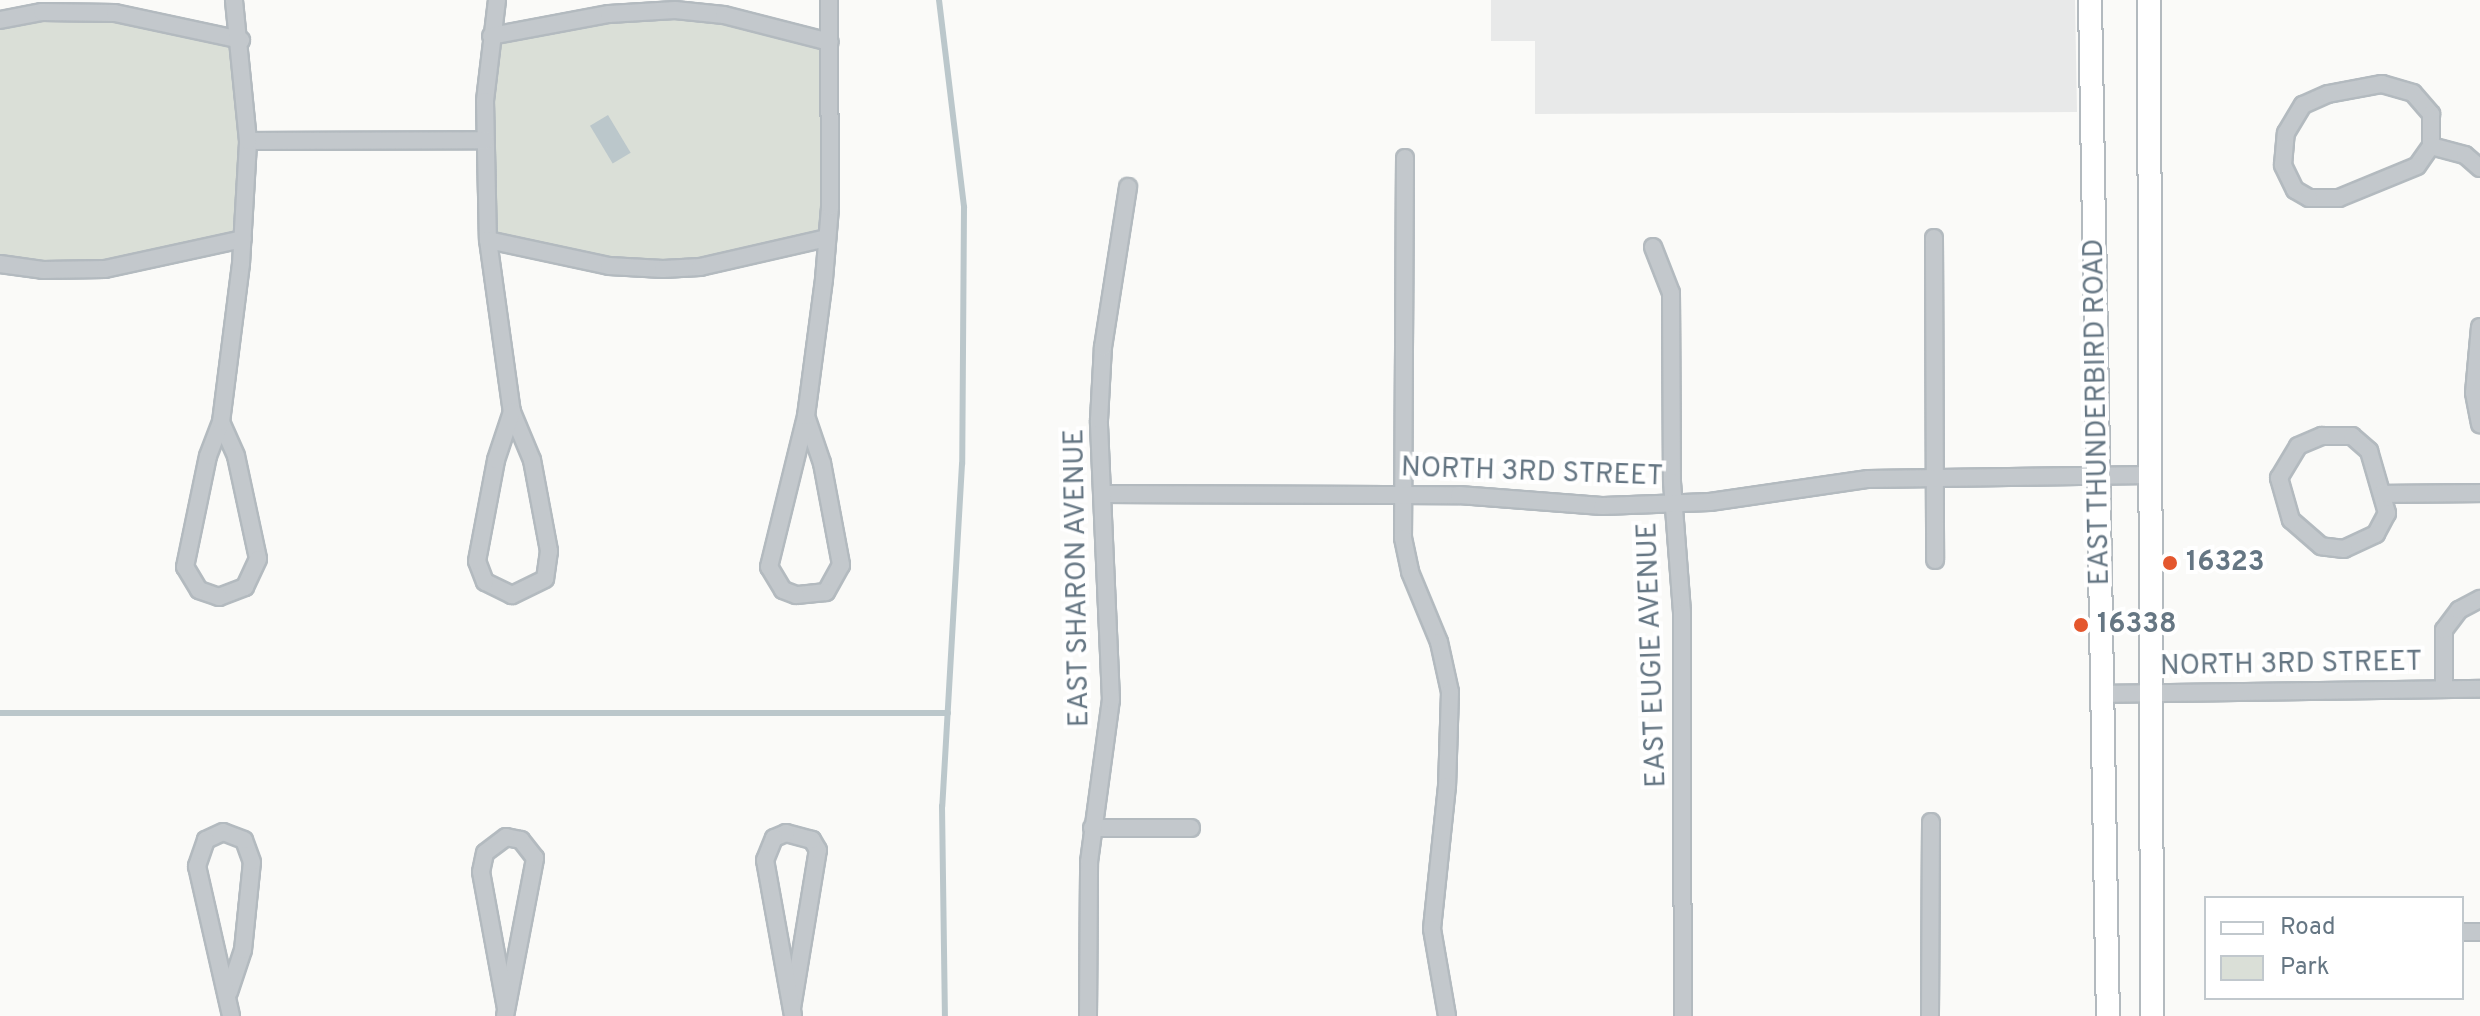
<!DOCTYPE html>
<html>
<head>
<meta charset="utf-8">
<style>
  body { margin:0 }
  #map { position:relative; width:2480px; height:1016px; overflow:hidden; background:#fafaf8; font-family:Overpass,sans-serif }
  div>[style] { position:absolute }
  .built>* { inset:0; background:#e8e9e9 }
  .green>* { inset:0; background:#dadfd7 }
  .water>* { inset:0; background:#bbc7cb; transform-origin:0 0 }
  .stream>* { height:6px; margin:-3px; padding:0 3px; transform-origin:3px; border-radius:3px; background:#bbc7cb }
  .roads { filter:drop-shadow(2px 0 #b3babf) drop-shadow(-2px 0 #b3babf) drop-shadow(0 2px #b3babf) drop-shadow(0 -2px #b3babf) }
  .minor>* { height:16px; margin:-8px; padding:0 8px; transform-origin:8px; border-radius:8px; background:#c3c8cc }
  .secondary>* { height:22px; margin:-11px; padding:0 11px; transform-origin:11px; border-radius:11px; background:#fff }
  .dots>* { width:22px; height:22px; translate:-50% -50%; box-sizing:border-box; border:4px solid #fff; border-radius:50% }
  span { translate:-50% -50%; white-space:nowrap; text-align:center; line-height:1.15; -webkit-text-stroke:8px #fff; paint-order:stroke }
  .street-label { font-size:28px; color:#657683 }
  .poi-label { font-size:28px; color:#657683; font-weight:700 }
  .left { translate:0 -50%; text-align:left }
  .legend { position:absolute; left:2204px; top:896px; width:260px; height:104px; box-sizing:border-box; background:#fff; border:2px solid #c1c8cd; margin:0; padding:10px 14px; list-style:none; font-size:24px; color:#657683 }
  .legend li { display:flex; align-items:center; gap:16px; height:40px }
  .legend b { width:40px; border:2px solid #c1c8cd }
</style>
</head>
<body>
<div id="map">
  <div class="built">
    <i style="clip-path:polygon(1491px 0,2075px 0,2077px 112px,1535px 114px,1535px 41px,1491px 41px)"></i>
  </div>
  <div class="green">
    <i style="clip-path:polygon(652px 10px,830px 42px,827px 238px,663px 269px,488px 240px,491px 36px)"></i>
    <i style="clip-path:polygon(67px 11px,241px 40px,243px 239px,161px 261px,0 264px,0 20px)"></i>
  </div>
  <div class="water">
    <i style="left:608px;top:115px;width:44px;height:21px;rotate:59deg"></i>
  </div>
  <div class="stream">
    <i style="left:939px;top:0;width:209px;rotate:83.1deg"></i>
    <i style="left:964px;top:207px;width:257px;rotate:90.4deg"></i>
    <i style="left:962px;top:464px;width:343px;rotate:93.3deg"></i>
    <i style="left:942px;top:806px;width:210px;rotate:89.2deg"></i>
    <i style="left:0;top:713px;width:948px"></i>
  </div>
  <div class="roads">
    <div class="minor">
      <i style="left:497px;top:0;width:102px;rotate:96.8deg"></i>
      <i style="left:485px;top:101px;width:139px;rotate:88.8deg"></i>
      <i style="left:488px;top:240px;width:174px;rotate:82.1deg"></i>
      <i style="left:512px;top:412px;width:52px;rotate:67.4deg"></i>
      <i style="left:532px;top:460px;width:93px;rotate:79.4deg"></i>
      <i style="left:549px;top:551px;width:28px;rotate:98deg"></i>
      <i style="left:545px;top:579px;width:37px;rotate:154deg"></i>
      <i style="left:512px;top:595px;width:30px;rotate:-154deg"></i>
      <i style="left:485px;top:582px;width:22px;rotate:-111deg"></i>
      <i style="left:477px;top:561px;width:103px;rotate:-79.3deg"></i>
      <i style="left:496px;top:460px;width:51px;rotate:-71.6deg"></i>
      <i style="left:0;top:20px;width:43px;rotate:-10.8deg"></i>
      <i style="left:42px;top:12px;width:73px;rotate:0.8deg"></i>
      <i style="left:115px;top:13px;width:129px;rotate:12.1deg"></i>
      <i style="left:491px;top:36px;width:120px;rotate:-10.6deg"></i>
      <i style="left:609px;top:14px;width:66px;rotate:-3.5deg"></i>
      <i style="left:675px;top:10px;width:49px;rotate:5.8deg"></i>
      <i style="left:724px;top:15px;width:109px;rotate:14.3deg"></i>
      <i style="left:2382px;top:84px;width:32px;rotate:16deg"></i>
      <i style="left:2413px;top:93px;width:28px;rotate:49deg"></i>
      <i style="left:2431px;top:114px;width:32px;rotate:90deg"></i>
      <i style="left:2431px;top:146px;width:24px;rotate:125deg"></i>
      <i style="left:2417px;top:166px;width:84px;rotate:157.7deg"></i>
      <i style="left:2339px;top:198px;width:30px;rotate:180deg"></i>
      <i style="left:2309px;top:198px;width:16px;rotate:-150deg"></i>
      <i style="left:2295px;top:190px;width:28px;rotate:-116deg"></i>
      <i style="left:2283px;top:165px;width:32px;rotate:-85deg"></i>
      <i style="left:2286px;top:133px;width:33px;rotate:-59deg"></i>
      <i style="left:2303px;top:105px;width:27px;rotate:-24deg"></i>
      <i style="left:2328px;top:94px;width:55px;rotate:-10.5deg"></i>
      <i style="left:248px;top:141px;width:237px;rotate:-0.2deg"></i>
      <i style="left:2431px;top:146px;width:35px;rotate:15deg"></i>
      <i style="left:2465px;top:155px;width:20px;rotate:41deg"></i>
      <i style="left:1405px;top:158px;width:380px;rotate:90.3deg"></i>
      <i style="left:1403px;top:538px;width:35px;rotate:78deg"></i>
      <i style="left:1410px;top:572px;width:76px;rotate:67.5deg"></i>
      <i style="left:1439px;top:642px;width:51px;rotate:77.6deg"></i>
      <i style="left:1450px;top:692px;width:94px;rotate:91.8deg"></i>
      <i style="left:1447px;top:786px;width:144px;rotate:96deg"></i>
      <i style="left:1432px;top:929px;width:88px;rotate:80.2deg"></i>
      <i style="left:1934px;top:238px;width:322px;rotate:89.8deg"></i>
      <i style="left:488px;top:240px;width:124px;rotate:12.1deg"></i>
      <i style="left:609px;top:266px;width:54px;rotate:3.2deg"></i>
      <i style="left:663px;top:269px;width:37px;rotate:-3deg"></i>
      <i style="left:700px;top:267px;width:130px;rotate:-12.9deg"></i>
      <i style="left:1653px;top:247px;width:49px;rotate:68.6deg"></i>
      <i style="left:1671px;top:293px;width:189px;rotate:89.7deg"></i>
      <i style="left:1672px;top:482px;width:131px;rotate:85.6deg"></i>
      <i style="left:1682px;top:613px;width:403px;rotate:89.9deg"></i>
      <i style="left:0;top:264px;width:43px;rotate:7.9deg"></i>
      <i style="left:43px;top:270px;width:62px;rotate:-0.9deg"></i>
      <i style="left:105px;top:269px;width:141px;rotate:-12.3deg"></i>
      <i style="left:2480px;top:327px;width:66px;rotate:95.2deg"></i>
      <i style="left:2474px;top:393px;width:32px;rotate:79deg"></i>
      <i style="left:806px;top:416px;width:50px;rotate:71.2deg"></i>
      <i style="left:822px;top:463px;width:104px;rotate:79.4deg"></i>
      <i style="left:841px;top:565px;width:31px;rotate:119deg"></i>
      <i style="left:826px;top:592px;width:30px;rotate:174deg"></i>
      <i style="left:796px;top:595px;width:14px;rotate:-159deg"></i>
      <i style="left:783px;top:590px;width:27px;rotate:-121deg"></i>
      <i style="left:769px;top:567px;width:155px;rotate:-76.2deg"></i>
      <i style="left:806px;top:416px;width:138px;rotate:-82.5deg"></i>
      <i style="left:824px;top:279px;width:72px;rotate:-85.2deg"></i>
      <i style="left:830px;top:207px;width:207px;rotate:-90.3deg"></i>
      <i style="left:221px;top:422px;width:37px;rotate:66deg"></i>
      <i style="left:236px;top:456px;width:105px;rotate:77.9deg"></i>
      <i style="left:258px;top:559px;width:31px;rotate:115deg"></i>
      <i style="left:245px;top:587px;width:28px;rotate:159deg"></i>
      <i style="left:219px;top:597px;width:21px;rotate:-161deg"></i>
      <i style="left:199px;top:590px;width:27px;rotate:-121deg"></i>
      <i style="left:185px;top:567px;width:113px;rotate:-78.3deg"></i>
      <i style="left:208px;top:456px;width:36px;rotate:-69deg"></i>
      <i style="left:221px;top:422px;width:159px;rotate:-82.8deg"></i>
      <i style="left:241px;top:264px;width:123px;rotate:-86.7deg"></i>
      <i style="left:248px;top:141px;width:142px;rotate:-95.7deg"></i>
      <i style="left:2322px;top:436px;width:30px"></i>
      <i style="left:2352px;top:436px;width:23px;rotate:41deg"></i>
      <i style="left:2369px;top:451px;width:65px;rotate:73.8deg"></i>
      <i style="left:2387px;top:513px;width:24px;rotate:118deg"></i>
      <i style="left:2376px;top:534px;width:35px;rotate:155deg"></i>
      <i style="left:2344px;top:549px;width:23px;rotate:-173deg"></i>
      <i style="left:2321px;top:546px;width:40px;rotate:-139deg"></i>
      <i style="left:2291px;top:520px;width:44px;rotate:-105.9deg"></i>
      <i style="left:2279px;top:478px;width:37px;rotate:-59deg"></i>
      <i style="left:2298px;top:446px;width:26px;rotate:-23deg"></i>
      <i style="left:1102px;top:494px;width:357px;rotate:0.2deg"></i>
      <i style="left:1459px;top:495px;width:143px;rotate:4.4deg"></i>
      <i style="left:1602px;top:506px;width:108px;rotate:-2.1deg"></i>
      <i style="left:1710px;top:502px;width:160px;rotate:-8.3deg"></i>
      <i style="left:1868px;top:479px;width:282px;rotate:-0.8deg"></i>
      <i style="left:2383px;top:494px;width:97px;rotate:-0.6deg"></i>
      <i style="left:2444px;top:689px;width:59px;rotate:-90deg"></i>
      <i style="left:2444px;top:630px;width:25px;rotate:-53deg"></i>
      <i style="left:2459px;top:610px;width:24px;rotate:-28deg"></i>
      <i style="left:2103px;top:694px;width:377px;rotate:-0.8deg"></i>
      <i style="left:1092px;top:828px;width:99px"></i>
      <i style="left:2462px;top:932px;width:18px"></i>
      <i style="left:229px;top:992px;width:44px;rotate:-71.6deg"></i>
      <i style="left:243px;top:950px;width:88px;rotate:-84.2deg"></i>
      <i style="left:252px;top:862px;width:23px;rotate:-110deg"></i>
      <i style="left:244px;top:840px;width:22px;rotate:-159deg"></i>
      <i style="left:223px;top:832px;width:19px;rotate:155deg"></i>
      <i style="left:206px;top:840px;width:28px;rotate:109deg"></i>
      <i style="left:197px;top:866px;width:154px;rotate:77.2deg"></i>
      <i style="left:792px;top:1008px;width:160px;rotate:-80.7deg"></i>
      <i style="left:818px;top:850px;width:12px;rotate:-121deg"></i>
      <i style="left:812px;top:840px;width:27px;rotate:-165deg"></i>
      <i style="left:786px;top:833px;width:13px;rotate:157deg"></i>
      <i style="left:774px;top:838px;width:24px;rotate:112deg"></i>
      <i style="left:765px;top:860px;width:158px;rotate:79.8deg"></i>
      <i style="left:505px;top:1016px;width:161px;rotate:-79.2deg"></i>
      <i style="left:535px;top:858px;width:23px;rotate:-128deg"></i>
      <i style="left:521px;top:840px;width:15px;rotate:-169deg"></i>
      <i style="left:506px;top:837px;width:26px;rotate:143deg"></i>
      <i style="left:485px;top:853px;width:19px;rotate:102deg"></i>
      <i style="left:481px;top:872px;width:138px;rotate:79.6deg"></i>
      <i style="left:1088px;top:1016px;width:154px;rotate:-89.6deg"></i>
      <i style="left:1089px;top:862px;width:163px;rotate:-82.3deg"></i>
      <i style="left:1111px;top:700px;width:280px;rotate:-92.5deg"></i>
      <i style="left:1099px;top:420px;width:73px;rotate:-86.9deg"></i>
      <i style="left:1103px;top:347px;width:162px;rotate:-81.1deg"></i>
      <i style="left:1930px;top:1016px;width:194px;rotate:-89.7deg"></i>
    </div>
    <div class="secondary">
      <i style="left:2090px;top:0;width:1016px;rotate:88.99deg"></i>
      <i style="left:2149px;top:0;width:1016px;rotate:89.83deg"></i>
    </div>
  </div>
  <div class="dots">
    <i style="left:2170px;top:563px;background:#e4572e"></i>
    <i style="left:2081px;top:625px;background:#e4572e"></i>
  </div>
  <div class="street-label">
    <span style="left:2098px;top:412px;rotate:-91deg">EAST THUNDERBIRD ROAD</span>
    <span style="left:1532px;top:473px;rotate:2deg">NORTH 3RD STREET</span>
    <span style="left:1078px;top:578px;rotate:-91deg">EAST SHARON AVENUE</span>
    <span style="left:1653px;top:655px;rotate:-92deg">EAST EUGIE AVENUE</span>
    <span style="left:2291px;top:665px;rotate:-1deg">NORTH 3RD STREET</span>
  </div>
  <div class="poi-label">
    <span class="left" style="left:2186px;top:563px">16323</span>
    <span class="left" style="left:2097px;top:625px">16338</span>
  </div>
  <ul class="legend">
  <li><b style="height:10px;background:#fff"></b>Road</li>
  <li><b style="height:22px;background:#dadfd7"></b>Park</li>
  </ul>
</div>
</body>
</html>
